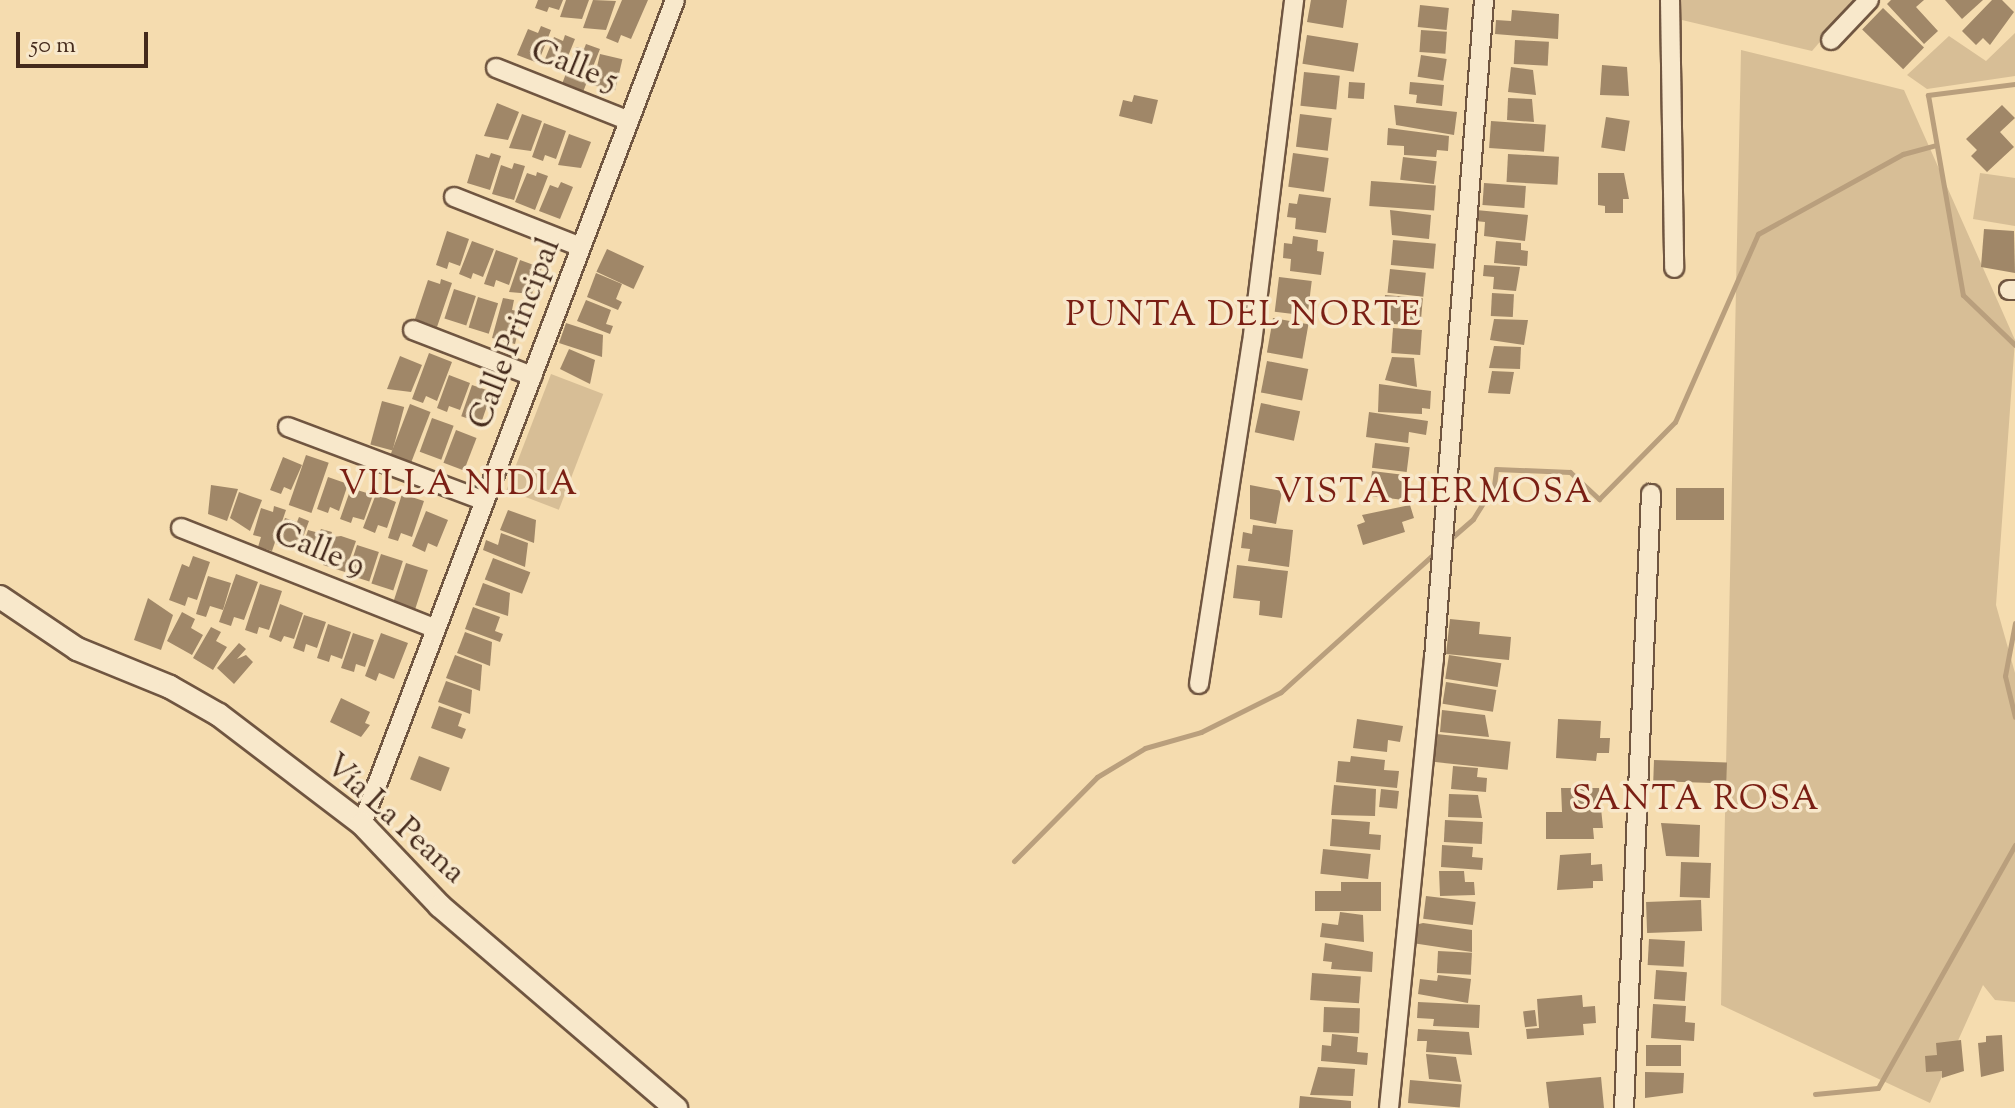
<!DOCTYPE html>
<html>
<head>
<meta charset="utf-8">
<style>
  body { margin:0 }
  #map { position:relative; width:2015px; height:1108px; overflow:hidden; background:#f5dcaf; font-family:"Sorts Mill Goudy",serif }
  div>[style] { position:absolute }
  .green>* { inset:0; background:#d7be96; transform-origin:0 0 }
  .stream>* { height:5px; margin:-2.5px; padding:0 2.5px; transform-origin:2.5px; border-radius:2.5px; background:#b99f7d }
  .building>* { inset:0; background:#a08768; transform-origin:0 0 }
  .roads { filter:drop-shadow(2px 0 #705641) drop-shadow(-2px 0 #705641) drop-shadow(0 2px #705641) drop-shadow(0 -2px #705641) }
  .minor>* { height:18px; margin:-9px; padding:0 9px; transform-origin:9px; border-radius:9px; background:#f8e8cb }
  .tertiary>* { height:22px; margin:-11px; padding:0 11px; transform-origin:11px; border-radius:11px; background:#f8e8cb }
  span { translate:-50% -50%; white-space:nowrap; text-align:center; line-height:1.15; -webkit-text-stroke:7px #f8e8cb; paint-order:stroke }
  .street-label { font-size:32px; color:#442a1c }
  .neighbourhood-label { font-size:34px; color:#7a1f14; letter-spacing:2px }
  .scale { position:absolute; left:16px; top:32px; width:132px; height:36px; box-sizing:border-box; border:4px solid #442a1c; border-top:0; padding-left:10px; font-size:24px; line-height:28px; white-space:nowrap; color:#442a1c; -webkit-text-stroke:6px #f8e8cb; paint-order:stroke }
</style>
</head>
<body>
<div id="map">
  <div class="green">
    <i style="clip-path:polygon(1681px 0,1852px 0,1854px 2px,1812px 51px,1682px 20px)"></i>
    <i style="clip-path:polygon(2015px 33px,2015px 76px,1927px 89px,1907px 75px,1949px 36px,1986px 61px)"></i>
    <i style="clip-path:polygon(1741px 50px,1904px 90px,2015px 340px,1996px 605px,2015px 673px,2015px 1002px,1995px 1000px,1983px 985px,1930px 1103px,1721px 1005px)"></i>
    <i style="clip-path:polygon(1980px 173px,2015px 178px,2015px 226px,1973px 219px)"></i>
    <i style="left:551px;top:374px;width:56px;height:124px;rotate:21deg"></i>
  </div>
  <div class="stream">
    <i style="left:2015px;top:84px;width:88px;rotate:172.8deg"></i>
    <i style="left:1928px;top:95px;width:203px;rotate:80.1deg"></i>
    <i style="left:1963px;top:295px;width:72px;rotate:43.9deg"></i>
    <i style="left:1449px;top:540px;width:32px;rotate:-41deg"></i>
    <i style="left:1473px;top:519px;width:39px;rotate:-58deg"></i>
    <i style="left:1494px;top:486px;width:17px;rotate:-83deg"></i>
    <i style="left:1496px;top:469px;width:74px;rotate:2.3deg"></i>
    <i style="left:1570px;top:472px;width:40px;rotate:43deg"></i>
    <i style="left:1599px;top:499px;width:108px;rotate:-45.4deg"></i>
    <i style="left:1675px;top:422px;width:206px;rotate:-66.2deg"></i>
    <i style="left:1758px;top:234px;width:166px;rotate:-28.9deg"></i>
    <i style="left:1903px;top:154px;width:34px;rotate:-15deg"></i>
    <i style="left:2015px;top:623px;width:54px;rotate:100.7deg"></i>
    <i style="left:2005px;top:676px;width:42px;rotate:76.3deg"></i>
    <i style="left:1014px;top:861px;width:118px;rotate:-45.3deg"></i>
    <i style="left:1097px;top:777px;width:56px;rotate:-31.1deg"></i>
    <i style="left:1145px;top:748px;width:58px;rotate:-15.9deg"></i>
    <i style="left:1201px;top:732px;width:89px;rotate:-26.6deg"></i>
    <i style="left:1281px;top:692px;width:209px;rotate:-42.1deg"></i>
    <i style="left:1815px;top:1094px;width:63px;rotate:-5.4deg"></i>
    <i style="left:1878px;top:1088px;width:279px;rotate:-60.6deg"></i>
  </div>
  <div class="building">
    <i style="clip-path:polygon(538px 0,563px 0,559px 10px,549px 7px,547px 12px,535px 8px)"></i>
    <i style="clip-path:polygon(566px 0,589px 0,582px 19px,560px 17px)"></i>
    <i style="clip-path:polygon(593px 0,616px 1px,606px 30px,583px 28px)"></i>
    <i style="clip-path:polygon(622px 0,648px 0,631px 39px,621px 35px,618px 43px,606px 38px)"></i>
    <i style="clip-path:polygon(1311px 0,1347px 0,1343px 28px,1307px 22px)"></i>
    <i style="clip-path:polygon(1891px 0,1924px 0,1916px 7px,1938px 31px,1924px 44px,1887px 4px)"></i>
    <i style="clip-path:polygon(1945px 0,1983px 0,1962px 19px)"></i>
    <i style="clip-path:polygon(1992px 0,2002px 0,2014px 12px,1990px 45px,1983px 38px,1976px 45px,1962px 31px)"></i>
    <i style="left:1420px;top:5px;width:29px;height:22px;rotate:6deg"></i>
    <i style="left:1883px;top:8px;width:57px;height:30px;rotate:44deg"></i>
    <i style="clip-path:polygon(1512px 10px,1559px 14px,1558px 39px,1495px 34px,1496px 20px,1511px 21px)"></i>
    <i style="clip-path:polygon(541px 26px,551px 30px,538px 63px,517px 55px,528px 29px,538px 33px)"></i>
    <i style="left:1421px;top:30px;width:26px;height:22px;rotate:4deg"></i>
    <i style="clip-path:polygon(565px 35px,575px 39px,562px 71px,543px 64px,554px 37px,563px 41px)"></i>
    <i style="left:1307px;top:35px;width:52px;height:29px;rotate:9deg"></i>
    <i style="left:1515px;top:40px;width:34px;height:24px;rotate:3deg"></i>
    <i style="clip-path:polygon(586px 44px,600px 49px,583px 92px,562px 84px,576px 47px,584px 49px)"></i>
    <i style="left:600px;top:54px;width:23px;height:32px;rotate:13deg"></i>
    <i style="left:1421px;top:55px;width:26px;height:22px;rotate:9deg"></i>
    <i style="clip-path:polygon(1602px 65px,1627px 67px,1629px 96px,1600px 95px)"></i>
    <i style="clip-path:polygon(1511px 67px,1533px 70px,1536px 95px,1508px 92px)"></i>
    <i style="left:1304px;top:72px;width:36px;height:34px;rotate:6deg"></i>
    <i style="left:1349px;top:82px;width:16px;height:16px;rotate:4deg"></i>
    <i style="clip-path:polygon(1410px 82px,1444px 85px,1442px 106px,1416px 103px,1417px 95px,1409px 94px)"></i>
    <i style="clip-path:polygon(1134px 95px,1158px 100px,1152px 124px,1119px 116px,1123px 100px,1132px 102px)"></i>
    <i style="clip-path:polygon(1508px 98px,1532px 99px,1534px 122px,1507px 120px)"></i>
    <i style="clip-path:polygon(497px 103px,519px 112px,508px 140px,484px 136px)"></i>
    <i style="clip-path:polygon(1394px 105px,1457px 112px,1454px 135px,1396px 125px)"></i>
    <i style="clip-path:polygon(2002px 105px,2015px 118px,2000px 132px,2014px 147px,1987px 172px,1971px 156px,1977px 150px,1966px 139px)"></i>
    <i style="clip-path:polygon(522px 114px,542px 121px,531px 151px,509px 148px)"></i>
    <i style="left:1300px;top:114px;width:32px;height:33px;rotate:7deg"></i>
    <i style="left:1606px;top:117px;width:24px;height:31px;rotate:9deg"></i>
    <i style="left:1491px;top:121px;width:55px;height:27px;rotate:4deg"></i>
    <i style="clip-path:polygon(544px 123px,566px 131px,556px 159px,545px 155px,543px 161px,532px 157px)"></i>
    <i style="clip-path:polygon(1388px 128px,1449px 136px,1448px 151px,1437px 150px,1436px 157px,1404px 155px,1404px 146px,1387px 145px)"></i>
    <i style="clip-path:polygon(569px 134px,591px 142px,581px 168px,558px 165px)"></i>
    <i style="clip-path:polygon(491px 153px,501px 156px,490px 190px,467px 183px,476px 154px,489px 158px)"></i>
    <i style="left:1293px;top:153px;width:36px;height:34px;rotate:8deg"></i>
    <i style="left:1508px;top:154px;width:51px;height:28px;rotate:3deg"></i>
    <i style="left:1403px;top:157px;width:34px;height:23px;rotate:7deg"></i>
    <i style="clip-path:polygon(514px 163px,525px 166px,514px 200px,492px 194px,501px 165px,512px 169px)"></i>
    <i style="clip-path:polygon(537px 172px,548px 176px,535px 210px,515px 202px,527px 173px,536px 176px)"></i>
    <i style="clip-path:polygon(1598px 173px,1624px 173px,1629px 199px,1623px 199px,1623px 213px,1605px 213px,1605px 206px,1598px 205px)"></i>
    <i style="left:1371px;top:181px;width:65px;height:25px;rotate:4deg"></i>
    <i style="clip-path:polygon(561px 182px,573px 187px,560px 219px,539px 211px,550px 185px,558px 188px)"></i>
    <i style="left:1484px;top:183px;width:42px;height:22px;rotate:4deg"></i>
    <i style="clip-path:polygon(1299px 194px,1331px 198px,1326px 233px,1295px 229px,1296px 218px,1287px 217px,1289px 203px,1297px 204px)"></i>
    <i style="clip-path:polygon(1390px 210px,1431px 215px,1429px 239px,1392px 235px)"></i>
    <i style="clip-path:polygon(1476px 210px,1528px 215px,1525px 241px,1484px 236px,1485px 222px,1475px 221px)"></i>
    <i style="clip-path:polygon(1984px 229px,2014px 231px,2015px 273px,1981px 267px)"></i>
    <i style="clip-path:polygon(447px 231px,469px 239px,460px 266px,449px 262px,447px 269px,436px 265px)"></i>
    <i style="clip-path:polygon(1293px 236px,1318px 240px,1317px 251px,1324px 252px,1321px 275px,1290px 271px,1291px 259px,1283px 258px,1284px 243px,1292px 244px)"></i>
    <i style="left:1393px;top:240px;width:43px;height:25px;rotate:5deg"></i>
    <i style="clip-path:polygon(472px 241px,494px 249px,483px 277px,473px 273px,471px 279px,459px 274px)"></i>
    <i style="clip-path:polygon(1496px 241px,1521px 243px,1521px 250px,1528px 251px,1527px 266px,1494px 263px)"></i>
    <i style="left:607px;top:249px;width:41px;height:25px;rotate:25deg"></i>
    <i style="clip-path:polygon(496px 250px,518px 258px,509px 285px,496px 280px,494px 287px,484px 284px)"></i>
    <i style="clip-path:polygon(520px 260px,542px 268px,532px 294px,509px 292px)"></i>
    <i style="clip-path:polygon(1484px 265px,1520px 267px,1516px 291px,1493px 289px,1494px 277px,1483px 276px)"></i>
    <i style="left:1390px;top:269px;width:36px;height:24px;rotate:6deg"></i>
    <i style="clip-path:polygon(596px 273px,622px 284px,616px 299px,622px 302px,618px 310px,587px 297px)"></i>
    <i style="left:1279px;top:277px;width:33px;height:35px;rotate:7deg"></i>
    <i style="clip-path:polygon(441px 279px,452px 283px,437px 327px,415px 319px,428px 280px,440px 284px)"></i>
    <i style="left:454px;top:289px;width:23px;height:31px;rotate:18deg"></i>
    <i style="left:1492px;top:293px;width:22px;height:23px;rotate:3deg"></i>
    <i style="left:1385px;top:295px;width:38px;height:28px;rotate:5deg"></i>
    <i style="left:478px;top:297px;width:21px;height:32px;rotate:17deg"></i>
    <i style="clip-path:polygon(503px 298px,514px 300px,512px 310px,523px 312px,515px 344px,492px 338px)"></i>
    <i style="clip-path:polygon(586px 300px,611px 310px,606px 324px,613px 326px,610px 334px,577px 321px)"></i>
    <i style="left:1273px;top:318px;width:36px;height:35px;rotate:10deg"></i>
    <i style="clip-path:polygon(1494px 319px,1528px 320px,1524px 345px,1490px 340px)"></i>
    <i style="clip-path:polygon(566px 323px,603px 335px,602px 357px,559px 343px)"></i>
    <i style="left:1393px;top:328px;width:29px;height:25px;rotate:4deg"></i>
    <i style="clip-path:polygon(1494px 346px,1521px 347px,1520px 369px,1489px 368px)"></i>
    <i style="clip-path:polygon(569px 349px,595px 360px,590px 384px,560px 369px)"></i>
    <i style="clip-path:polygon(429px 353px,452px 362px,437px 401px,426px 396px,423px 403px,412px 399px)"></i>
    <i style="clip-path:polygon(400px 356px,422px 365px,411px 392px,387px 389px)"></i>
    <i style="clip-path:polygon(1392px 357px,1414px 358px,1417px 387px,1385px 380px)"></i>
    <i style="left:1267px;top:361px;width:42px;height:32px;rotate:11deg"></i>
    <i style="clip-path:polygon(1492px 371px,1514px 372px,1510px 394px,1488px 393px)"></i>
    <i style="clip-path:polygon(449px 375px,470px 383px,460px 410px,449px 406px,447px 412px,437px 408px)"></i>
    <i style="clip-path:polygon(1379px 384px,1431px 391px,1430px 409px,1422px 408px,1422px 414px,1378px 412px)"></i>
    <i style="left:472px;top:385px;width:21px;height:33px;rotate:19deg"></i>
    <i style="left:382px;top:401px;width:23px;height:45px;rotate:15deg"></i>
    <i style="left:1261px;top:403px;width:40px;height:30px;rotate:12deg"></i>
    <i style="left:410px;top:404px;width:22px;height:56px;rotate:21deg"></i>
    <i style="clip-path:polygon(1369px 412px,1428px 421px,1426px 435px,1409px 432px,1408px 443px,1366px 437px)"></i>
    <i style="left:432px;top:418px;width:23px;height:36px;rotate:20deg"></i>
    <i style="left:456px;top:430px;width:22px;height:35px;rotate:21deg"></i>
    <i style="left:1375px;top:443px;width:35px;height:25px;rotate:7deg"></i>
    <i style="left:306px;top:455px;width:24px;height:53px;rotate:19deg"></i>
    <i style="clip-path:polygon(283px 457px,302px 465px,291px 490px,284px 487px,281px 494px,270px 490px)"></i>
    <i style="left:1372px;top:471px;width:35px;height:25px;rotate:7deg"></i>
    <i style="clip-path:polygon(328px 477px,348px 484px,339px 511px,330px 507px,328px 513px,317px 509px)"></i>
    <i style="clip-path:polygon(211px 485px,238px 489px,227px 521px,208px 514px)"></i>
    <i style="clip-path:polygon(1250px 485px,1282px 491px,1276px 524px,1250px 519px)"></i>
    <i style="clip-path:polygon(351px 488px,373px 495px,364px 520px,353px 517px,351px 523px,340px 519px)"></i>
    <i style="left:1676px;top:488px;width:48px;height:32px"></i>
    <i style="clip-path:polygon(239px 492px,262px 500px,250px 531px,230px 518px)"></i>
    <i style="clip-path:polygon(376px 494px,396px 502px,387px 528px,378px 525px,375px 533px,363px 528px)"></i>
    <i style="clip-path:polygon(402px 494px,424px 501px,412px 537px,401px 533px,398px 541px,388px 538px)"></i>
    <i style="clip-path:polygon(1410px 505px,1414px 518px,1402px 522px,1405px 532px,1363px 545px,1357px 525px,1365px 522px,1362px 515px)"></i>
    <i style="clip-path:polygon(274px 506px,286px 510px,272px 551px,258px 547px,261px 537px,253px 535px,261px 508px,273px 512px)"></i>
    <i style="clip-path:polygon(508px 510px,536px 520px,534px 543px,500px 530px)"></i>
    <i style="clip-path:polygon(426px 511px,448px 520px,437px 547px,428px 543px,425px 552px,412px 546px)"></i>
    <i style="clip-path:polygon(299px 517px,309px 521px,298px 551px,276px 544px,285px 518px,297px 522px)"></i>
    <i style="clip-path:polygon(1253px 525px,1293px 530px,1289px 567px,1248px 561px,1250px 549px,1241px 548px,1243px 532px,1252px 534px)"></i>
    <i style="clip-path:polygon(321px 529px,332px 532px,323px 561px,300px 554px,308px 530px,319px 533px)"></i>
    <i style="clip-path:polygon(501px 533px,528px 543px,525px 567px,483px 550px,486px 540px,498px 545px)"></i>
    <i style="clip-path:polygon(341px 536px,356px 541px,345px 572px,323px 565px,333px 537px)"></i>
    <i style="left:357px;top:545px;width:23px;height:31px;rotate:18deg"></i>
    <i style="left:381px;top:554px;width:23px;height:31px;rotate:18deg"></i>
    <i style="clip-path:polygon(193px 556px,210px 562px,197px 600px,188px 597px,185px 606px,169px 600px,182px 564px,189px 567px)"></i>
    <i style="left:493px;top:558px;width:40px;height:23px;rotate:21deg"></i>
    <i style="left:406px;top:563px;width:23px;height:41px;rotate:18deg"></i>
    <i style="clip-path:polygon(1237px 565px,1288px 571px,1282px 618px,1259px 615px,1260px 601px,1233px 598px)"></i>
    <i style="clip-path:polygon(236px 574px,258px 582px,244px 620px,234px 617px,231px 626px,219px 622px)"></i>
    <i style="clip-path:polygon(208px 576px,231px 583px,223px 610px,210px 606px,206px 617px,196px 614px)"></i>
    <i style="clip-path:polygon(483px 583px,510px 593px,508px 616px,475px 605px)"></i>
    <i style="clip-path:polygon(260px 584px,282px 591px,269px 630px,259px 627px,257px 634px,245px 630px)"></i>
    <i style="clip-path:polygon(148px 598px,173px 615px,161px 650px,134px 640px)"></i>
    <i style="clip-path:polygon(280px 604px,303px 613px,294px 639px,284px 636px,281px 642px,269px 637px)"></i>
    <i style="clip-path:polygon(473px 607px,500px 617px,495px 631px,503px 634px,500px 642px,465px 629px)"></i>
    <i style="clip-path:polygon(182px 612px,195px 619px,191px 628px,203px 635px,192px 655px,167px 641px)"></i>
    <i style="clip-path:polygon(304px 615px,326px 622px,317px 648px,306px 644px,304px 652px,293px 648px)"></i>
    <i style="clip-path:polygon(1450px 619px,1480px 622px,1479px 634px,1511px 637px,1509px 660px,1446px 654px)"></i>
    <i style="clip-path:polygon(328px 624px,351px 632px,342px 659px,331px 655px,329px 662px,317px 658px)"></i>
    <i style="clip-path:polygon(211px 627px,221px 632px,216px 641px,227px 647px,213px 670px,193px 658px)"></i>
    <i style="clip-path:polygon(465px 632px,492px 642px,490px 666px,457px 653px)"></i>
    <i style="clip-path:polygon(353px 633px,374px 640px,365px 667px,356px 664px,354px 672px,341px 668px)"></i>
    <i style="clip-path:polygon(381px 633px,408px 643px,394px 679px,379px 673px,376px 681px,365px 676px)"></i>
    <i style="clip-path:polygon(239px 643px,246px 649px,237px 659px,246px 655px,253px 662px,234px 684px,217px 668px)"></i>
    <i style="clip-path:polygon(455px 655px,482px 665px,480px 691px,446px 678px)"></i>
    <i style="left:1449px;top:655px;width:53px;height:24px;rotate:9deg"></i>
    <i style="clip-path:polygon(446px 681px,472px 690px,470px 714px,438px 702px)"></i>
    <i style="left:1446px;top:682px;width:51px;height:22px;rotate:9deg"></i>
    <i style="clip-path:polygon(341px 698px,370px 712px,365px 723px,370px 725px,361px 737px,330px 722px)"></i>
    <i style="clip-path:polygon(439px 706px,462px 714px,458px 726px,466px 729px,462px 739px,431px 728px)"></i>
    <i style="clip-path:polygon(1442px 710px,1485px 715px,1489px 737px,1440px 732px)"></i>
    <i style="clip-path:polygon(1357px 719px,1403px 726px,1400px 742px,1388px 740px,1387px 752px,1353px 748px)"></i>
    <i style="clip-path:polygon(1558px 719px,1601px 721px,1600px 738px,1610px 738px,1609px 753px,1597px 753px,1596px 761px,1556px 758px)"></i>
    <i style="left:1436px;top:734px;width:75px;height:28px;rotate:6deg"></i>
    <i style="left:419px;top:756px;width:33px;height:25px;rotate:21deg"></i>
    <i style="clip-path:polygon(1351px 756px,1385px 760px,1384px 770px,1399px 771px,1397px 788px,1336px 782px,1338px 761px,1350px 762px)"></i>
    <i style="left:1654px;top:760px;width:73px;height:21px;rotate:2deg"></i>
    <i style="clip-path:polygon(1453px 766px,1478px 768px,1477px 777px,1487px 778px,1486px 792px,1451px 789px)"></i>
    <i style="clip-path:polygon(1334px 785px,1376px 789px,1375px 816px,1331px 815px)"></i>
    <i style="clip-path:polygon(1561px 788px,1599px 788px,1603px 828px,1593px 828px,1594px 839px,1546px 839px,1546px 812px,1562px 812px)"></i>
    <i style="left:1381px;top:789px;width:18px;height:18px;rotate:6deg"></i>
    <i style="clip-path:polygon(1449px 794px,1478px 795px,1482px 818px,1448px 817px)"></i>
    <i style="clip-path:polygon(1332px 819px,1370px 822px,1369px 834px,1381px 835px,1380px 850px,1330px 846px)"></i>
    <i style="left:1445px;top:820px;width:38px;height:22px;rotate:3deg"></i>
    <i style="clip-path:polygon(1661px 823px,1700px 825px,1699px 857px,1666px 856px)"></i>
    <i style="clip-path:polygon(1442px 845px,1473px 847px,1472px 857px,1483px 858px,1482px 870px,1441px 867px)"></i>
    <i style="left:1323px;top:849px;width:48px;height:25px;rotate:6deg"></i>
    <i style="clip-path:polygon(1591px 853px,1591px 865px,1602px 864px,1603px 881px,1593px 881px,1593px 888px,1557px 890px,1560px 855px)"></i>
    <i style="left:1681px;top:862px;width:30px;height:35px;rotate:2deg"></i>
    <i style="clip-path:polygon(1439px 871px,1464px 871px,1465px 882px,1474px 882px,1475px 895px,1440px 896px)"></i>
    <i style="clip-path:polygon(1341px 882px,1381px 882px,1381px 911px,1315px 911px,1315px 891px,1341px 891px)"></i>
    <i style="left:1426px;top:896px;width:50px;height:23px;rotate:7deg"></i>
    <i style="left:1701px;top:900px;width:31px;height:55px;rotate:88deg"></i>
    <i style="clip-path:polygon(1340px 912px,1363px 915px,1364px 942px,1320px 937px,1322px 923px,1338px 925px)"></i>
    <i style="clip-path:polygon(1423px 923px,1472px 930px,1472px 952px,1412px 943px,1415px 925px)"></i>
    <i style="left:1649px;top:939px;width:36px;height:26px;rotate:3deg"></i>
    <i style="clip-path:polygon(1325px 943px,1373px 952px,1372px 972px,1331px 969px,1332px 962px,1323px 961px)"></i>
    <i style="left:1438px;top:951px;width:34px;height:22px;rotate:3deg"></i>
    <i style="left:1656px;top:970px;width:31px;height:29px;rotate:4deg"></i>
    <i style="left:1312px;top:973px;width:49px;height:27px;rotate:4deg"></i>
    <i style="clip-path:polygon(1438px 975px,1471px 979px,1468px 1003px,1418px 994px,1420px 979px,1437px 981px)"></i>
    <i style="clip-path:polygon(1582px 995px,1583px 1007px,1595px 1006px,1596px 1023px,1583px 1024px,1584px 1035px,1527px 1039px,1526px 1029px,1539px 1028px,1537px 999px)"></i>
    <i style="clip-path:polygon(1418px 1002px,1480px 1005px,1479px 1028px,1433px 1026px,1434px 1019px,1417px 1018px)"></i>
    <i style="clip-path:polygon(1653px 1004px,1686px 1006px,1685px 1022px,1695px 1023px,1694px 1041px,1651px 1038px)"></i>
    <i style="left:1324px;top:1007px;width:36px;height:25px;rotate:2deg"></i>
    <i style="left:1535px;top:1010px;width:16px;height:12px;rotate:83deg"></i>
    <i style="clip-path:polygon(1418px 1029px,1469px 1032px,1472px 1055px,1426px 1052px,1427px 1041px,1417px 1041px)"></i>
    <i style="clip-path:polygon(1332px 1034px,1358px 1037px,1357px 1052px,1368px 1053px,1367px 1065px,1321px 1061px,1322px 1045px,1331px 1046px)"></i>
    <i style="clip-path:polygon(2002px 1035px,2004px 1071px,1981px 1077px,1978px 1043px,1986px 1042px,1986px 1036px)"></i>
    <i style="clip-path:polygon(1961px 1040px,1964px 1071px,1942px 1078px,1942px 1071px,1926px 1072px,1925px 1056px,1937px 1055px,1936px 1043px)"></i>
    <i style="left:1646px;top:1045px;width:35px;height:21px"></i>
    <i style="clip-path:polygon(1426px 1054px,1456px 1057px,1461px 1082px,1429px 1079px)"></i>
    <i style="clip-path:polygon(1318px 1067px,1355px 1069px,1353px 1096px,1310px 1095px)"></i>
    <i style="clip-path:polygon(1645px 1072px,1684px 1073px,1683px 1093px,1645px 1098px)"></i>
    <i style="clip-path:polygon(1601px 1077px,1604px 1108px,1549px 1108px,1546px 1082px)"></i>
    <i style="left:1410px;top:1080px;width:52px;height:23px;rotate:5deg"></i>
    <i style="clip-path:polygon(1300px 1096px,1351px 1101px,1351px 1108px,1299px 1108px)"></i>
  </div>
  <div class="roads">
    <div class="minor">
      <i style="left:1670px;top:0;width:268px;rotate:89.1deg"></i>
      <i style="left:1831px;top:40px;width:55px;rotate:-46.5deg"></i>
      <i style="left:496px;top:68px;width:143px;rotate:21.7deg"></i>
      <i style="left:454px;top:197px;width:136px;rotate:21.5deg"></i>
      <i style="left:2009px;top:290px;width:6px"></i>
      <i style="left:413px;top:330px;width:128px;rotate:21.1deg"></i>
      <i style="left:288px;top:427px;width:210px;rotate:20.6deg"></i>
      <i style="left:181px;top:528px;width:274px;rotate:21.6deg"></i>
      <i style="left:1199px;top:684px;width:345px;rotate:-81.2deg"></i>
      <i style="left:1252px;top:343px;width:346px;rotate:-83deg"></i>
      <i style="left:362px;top:824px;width:881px;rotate:-69.2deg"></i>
      <i style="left:1389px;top:1108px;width:451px;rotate:-84.3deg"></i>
      <i style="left:1434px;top:659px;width:661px;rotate:-85.66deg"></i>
      <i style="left:1624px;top:1108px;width:615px;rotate:-87.48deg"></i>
    </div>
    <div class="tertiary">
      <i style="left:0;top:597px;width:93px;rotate:34deg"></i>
      <i style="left:77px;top:649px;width:100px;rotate:22.2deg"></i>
      <i style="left:170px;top:687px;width:56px;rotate:29.7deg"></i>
      <i style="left:219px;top:715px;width:180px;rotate:37.3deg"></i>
      <i style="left:362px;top:824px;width:113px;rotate:46.4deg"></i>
      <i style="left:440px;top:906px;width:311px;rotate:40.6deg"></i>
    </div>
  </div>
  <div class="street-label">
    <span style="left:574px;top:67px;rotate:22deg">Calle 5</span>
    <span style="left:516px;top:334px;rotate:-69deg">Calle Principal</span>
    <span style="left:319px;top:551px;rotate:22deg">Calle 9</span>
    <span style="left:394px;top:820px;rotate:42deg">Vía La Peana</span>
  </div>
  <div class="neighbourhood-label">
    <span style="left:1244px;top:317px">PUNTA DEL NORTE</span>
    <span style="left:459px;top:486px">VILLA NIDIA</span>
    <span style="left:1434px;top:494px">VISTA HERMOSA</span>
    <span style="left:1696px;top:801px">SANTA ROSA</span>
  </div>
  <div class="scale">50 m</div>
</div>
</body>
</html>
